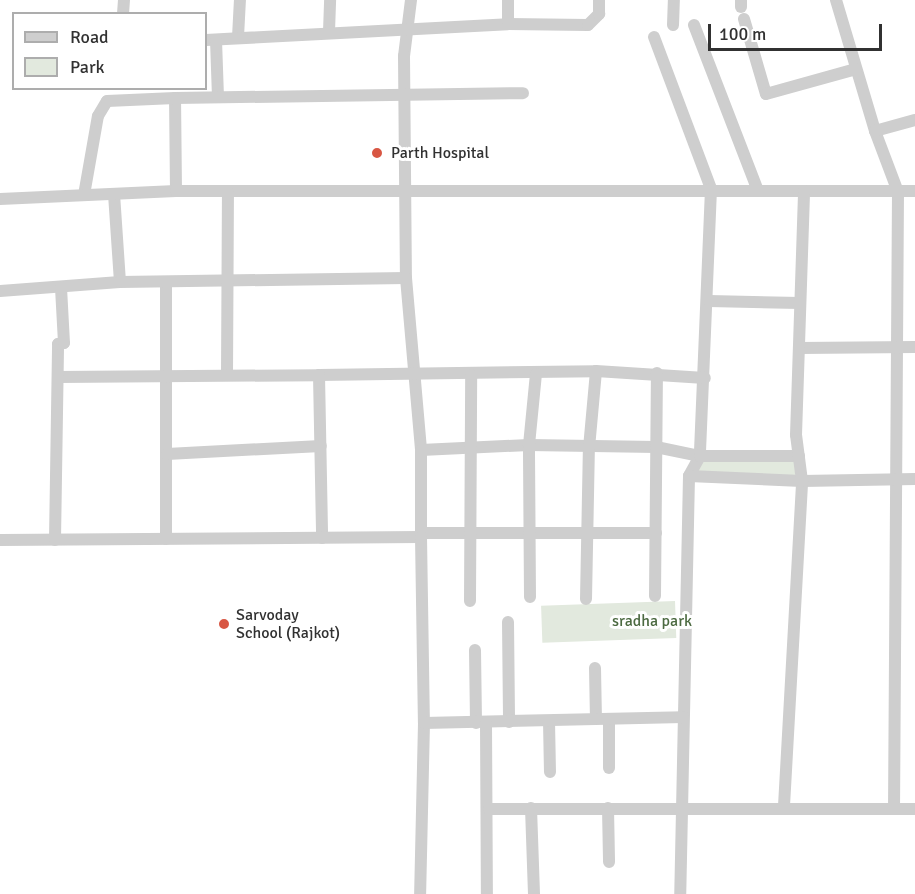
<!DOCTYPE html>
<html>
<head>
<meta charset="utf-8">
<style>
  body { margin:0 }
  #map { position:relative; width:915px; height:894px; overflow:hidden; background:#fff; font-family:Signika,sans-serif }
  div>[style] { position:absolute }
  .green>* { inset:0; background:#e2e9de; transform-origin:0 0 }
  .street>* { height:12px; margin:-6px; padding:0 6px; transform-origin:6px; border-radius:6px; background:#cecece }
  .dots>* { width:16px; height:16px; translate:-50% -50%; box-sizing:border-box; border:3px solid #fff; border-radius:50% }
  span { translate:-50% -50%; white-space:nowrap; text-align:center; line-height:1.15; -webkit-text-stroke:6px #fff; paint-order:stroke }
  .poi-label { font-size:16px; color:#313131 }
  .left { translate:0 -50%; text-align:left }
  .park-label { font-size:16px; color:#4c6a41 }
  .legend { position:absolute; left:12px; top:12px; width:195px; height:78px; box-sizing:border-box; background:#fff; border:2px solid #adadad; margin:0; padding:8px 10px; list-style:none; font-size:18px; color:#313131 }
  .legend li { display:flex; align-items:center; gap:12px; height:30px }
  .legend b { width:30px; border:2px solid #adadad }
  .scale { position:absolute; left:708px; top:24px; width:174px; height:27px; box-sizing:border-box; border:3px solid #313131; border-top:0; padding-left:8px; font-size:18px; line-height:21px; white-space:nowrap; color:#313131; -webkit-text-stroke:4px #fff; paint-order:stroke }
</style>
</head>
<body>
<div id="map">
  <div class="green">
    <i style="clip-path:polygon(700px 456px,799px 456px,794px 481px,695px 476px)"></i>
    <i style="left:675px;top:601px;width:37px;height:134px;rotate:88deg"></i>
  </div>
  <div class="street">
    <i style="left:411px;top:0;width:56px;rotate:97.1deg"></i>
    <i style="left:404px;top:56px;width:222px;rotate:89.5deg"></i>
    <i style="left:406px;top:278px;width:173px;rotate:85deg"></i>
    <i style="left:421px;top:450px;width:87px;rotate:90deg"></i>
    <i style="left:836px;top:0;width:137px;rotate:73.4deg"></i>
    <i style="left:875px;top:131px;width:65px;rotate:69.3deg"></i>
    <i style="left:898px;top:192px;width:616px;rotate:90.37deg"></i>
    <i style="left:741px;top:7px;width:7px;rotate:-90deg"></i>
    <i style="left:123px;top:14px;width:14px;rotate:-86deg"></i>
    <i style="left:744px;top:19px;width:78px;rotate:73.7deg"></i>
    <i style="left:766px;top:94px;width:93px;rotate:-15.5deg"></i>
    <i style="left:508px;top:24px;width:24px;rotate:-90deg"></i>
    <i style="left:673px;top:25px;width:25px;rotate:-88deg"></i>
    <i style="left:694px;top:25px;width:175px;rotate:68.9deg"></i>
    <i style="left:329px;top:32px;width:32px;rotate:-88deg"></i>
    <i style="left:238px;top:37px;width:37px;rotate:-87deg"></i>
    <i style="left:654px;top:37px;width:162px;rotate:69.4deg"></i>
    <i style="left:711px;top:189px;width:267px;rotate:92.4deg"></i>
    <i style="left:700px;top:456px;width:23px;rotate:119deg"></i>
    <i style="left:689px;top:476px;width:418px;rotate:91.2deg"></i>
    <i style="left:206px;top:40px;width:302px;rotate:-3deg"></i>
    <i style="left:508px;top:24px;width:80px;rotate:0.7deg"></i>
    <i style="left:588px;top:25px;width:16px;rotate:-45deg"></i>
    <i style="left:599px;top:14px;width:14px;rotate:-90deg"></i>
    <i style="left:216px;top:40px;width:56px;rotate:88deg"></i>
    <i style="left:875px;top:131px;width:41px;rotate:-15.4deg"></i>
    <i style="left:176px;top:191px;width:93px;rotate:-90.6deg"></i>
    <i style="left:175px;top:98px;width:348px;rotate:-0.8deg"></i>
    <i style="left:114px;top:194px;width:88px;rotate:86.1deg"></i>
    <i style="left:84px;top:195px;width:80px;rotate:-80deg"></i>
    <i style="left:98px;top:116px;width:17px;rotate:-59deg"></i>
    <i style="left:107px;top:101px;width:68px;rotate:-2.5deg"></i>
    <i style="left:0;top:199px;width:176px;rotate:-2.6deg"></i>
    <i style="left:176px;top:191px;width:739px"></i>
    <i style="left:166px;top:282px;width:257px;rotate:90deg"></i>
    <i style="left:0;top:291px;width:120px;rotate:-4.3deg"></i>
    <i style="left:120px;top:282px;width:286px;rotate:-0.8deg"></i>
    <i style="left:709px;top:301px;width:91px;rotate:1.3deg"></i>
    <i style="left:799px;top:348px;width:116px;rotate:-0.5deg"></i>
    <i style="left:227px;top:375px;width:182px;rotate:-89.7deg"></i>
    <i style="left:319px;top:375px;width:277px;rotate:-0.8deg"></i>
    <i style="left:596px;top:371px;width:109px;rotate:3.7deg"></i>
    <i style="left:58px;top:377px;width:261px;rotate:-0.4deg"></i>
    <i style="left:319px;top:375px;width:163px;rotate:88.9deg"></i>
    <i style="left:421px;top:450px;width:108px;rotate:-2.7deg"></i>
    <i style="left:529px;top:445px;width:127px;rotate:0.9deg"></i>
    <i style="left:656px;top:447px;width:45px;rotate:11.6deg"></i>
    <i style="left:700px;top:456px;width:99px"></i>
    <i style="left:167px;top:454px;width:154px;rotate:-3deg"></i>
    <i style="left:689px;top:476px;width:113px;rotate:2.5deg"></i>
    <i style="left:802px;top:481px;width:113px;rotate:-1deg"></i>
    <i style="left:421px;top:533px;width:235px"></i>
    <i style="left:0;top:540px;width:421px;rotate:-0.4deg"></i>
    <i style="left:421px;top:537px;width:186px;rotate:89.1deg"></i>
    <i style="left:424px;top:723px;width:171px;rotate:91.3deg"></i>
    <i style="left:55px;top:540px;width:196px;rotate:-89.1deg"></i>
    <i style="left:58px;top:344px;width:6px;rotate:-9deg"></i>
    <i style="left:64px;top:343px;width:56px;rotate:-93.1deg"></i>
    <i style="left:655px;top:596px;width:223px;rotate:-89.5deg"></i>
    <i style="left:530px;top:597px;width:152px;rotate:-90.4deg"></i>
    <i style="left:529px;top:445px;width:71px;rotate:-84.4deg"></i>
    <i style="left:586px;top:599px;width:151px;rotate:-88.9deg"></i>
    <i style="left:589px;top:448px;width:77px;rotate:-84.8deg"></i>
    <i style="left:470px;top:601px;width:226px;rotate:-89.7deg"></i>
    <i style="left:508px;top:622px;width:100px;rotate:89.4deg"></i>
    <i style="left:475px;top:650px;width:73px;rotate:89.2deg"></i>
    <i style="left:595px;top:668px;width:51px;rotate:88.9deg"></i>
    <i style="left:609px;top:719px;width:49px;rotate:90deg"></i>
    <i style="left:549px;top:721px;width:51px;rotate:88.9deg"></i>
    <i style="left:424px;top:723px;width:259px;rotate:-1.3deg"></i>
    <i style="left:486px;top:723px;width:171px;rotate:89.7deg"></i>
    <i style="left:784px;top:806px;width:325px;rotate:-86.8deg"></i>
    <i style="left:802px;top:481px;width:46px;rotate:-97.4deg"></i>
    <i style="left:796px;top:435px;width:244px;rotate:-88.1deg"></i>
    <i style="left:531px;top:808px;width:86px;rotate:88deg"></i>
    <i style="left:608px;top:808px;width:54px;rotate:88.9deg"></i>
    <i style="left:489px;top:809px;width:426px"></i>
  </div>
  <div class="dots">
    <i style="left:377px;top:153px;background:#d85643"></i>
    <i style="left:224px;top:624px;background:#d85643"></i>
  </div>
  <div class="poi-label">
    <span class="left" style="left:391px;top:153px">Parth Hospital</span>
    <span class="left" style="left:236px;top:624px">Sarvoday<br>School (Rajkot)</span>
  </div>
  <div class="park-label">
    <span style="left:652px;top:621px">sradha park</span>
  </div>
  <ul class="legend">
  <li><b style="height:8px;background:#cecece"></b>Road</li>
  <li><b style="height:16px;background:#e2e9de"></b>Park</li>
  </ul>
  <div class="scale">100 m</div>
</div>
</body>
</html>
